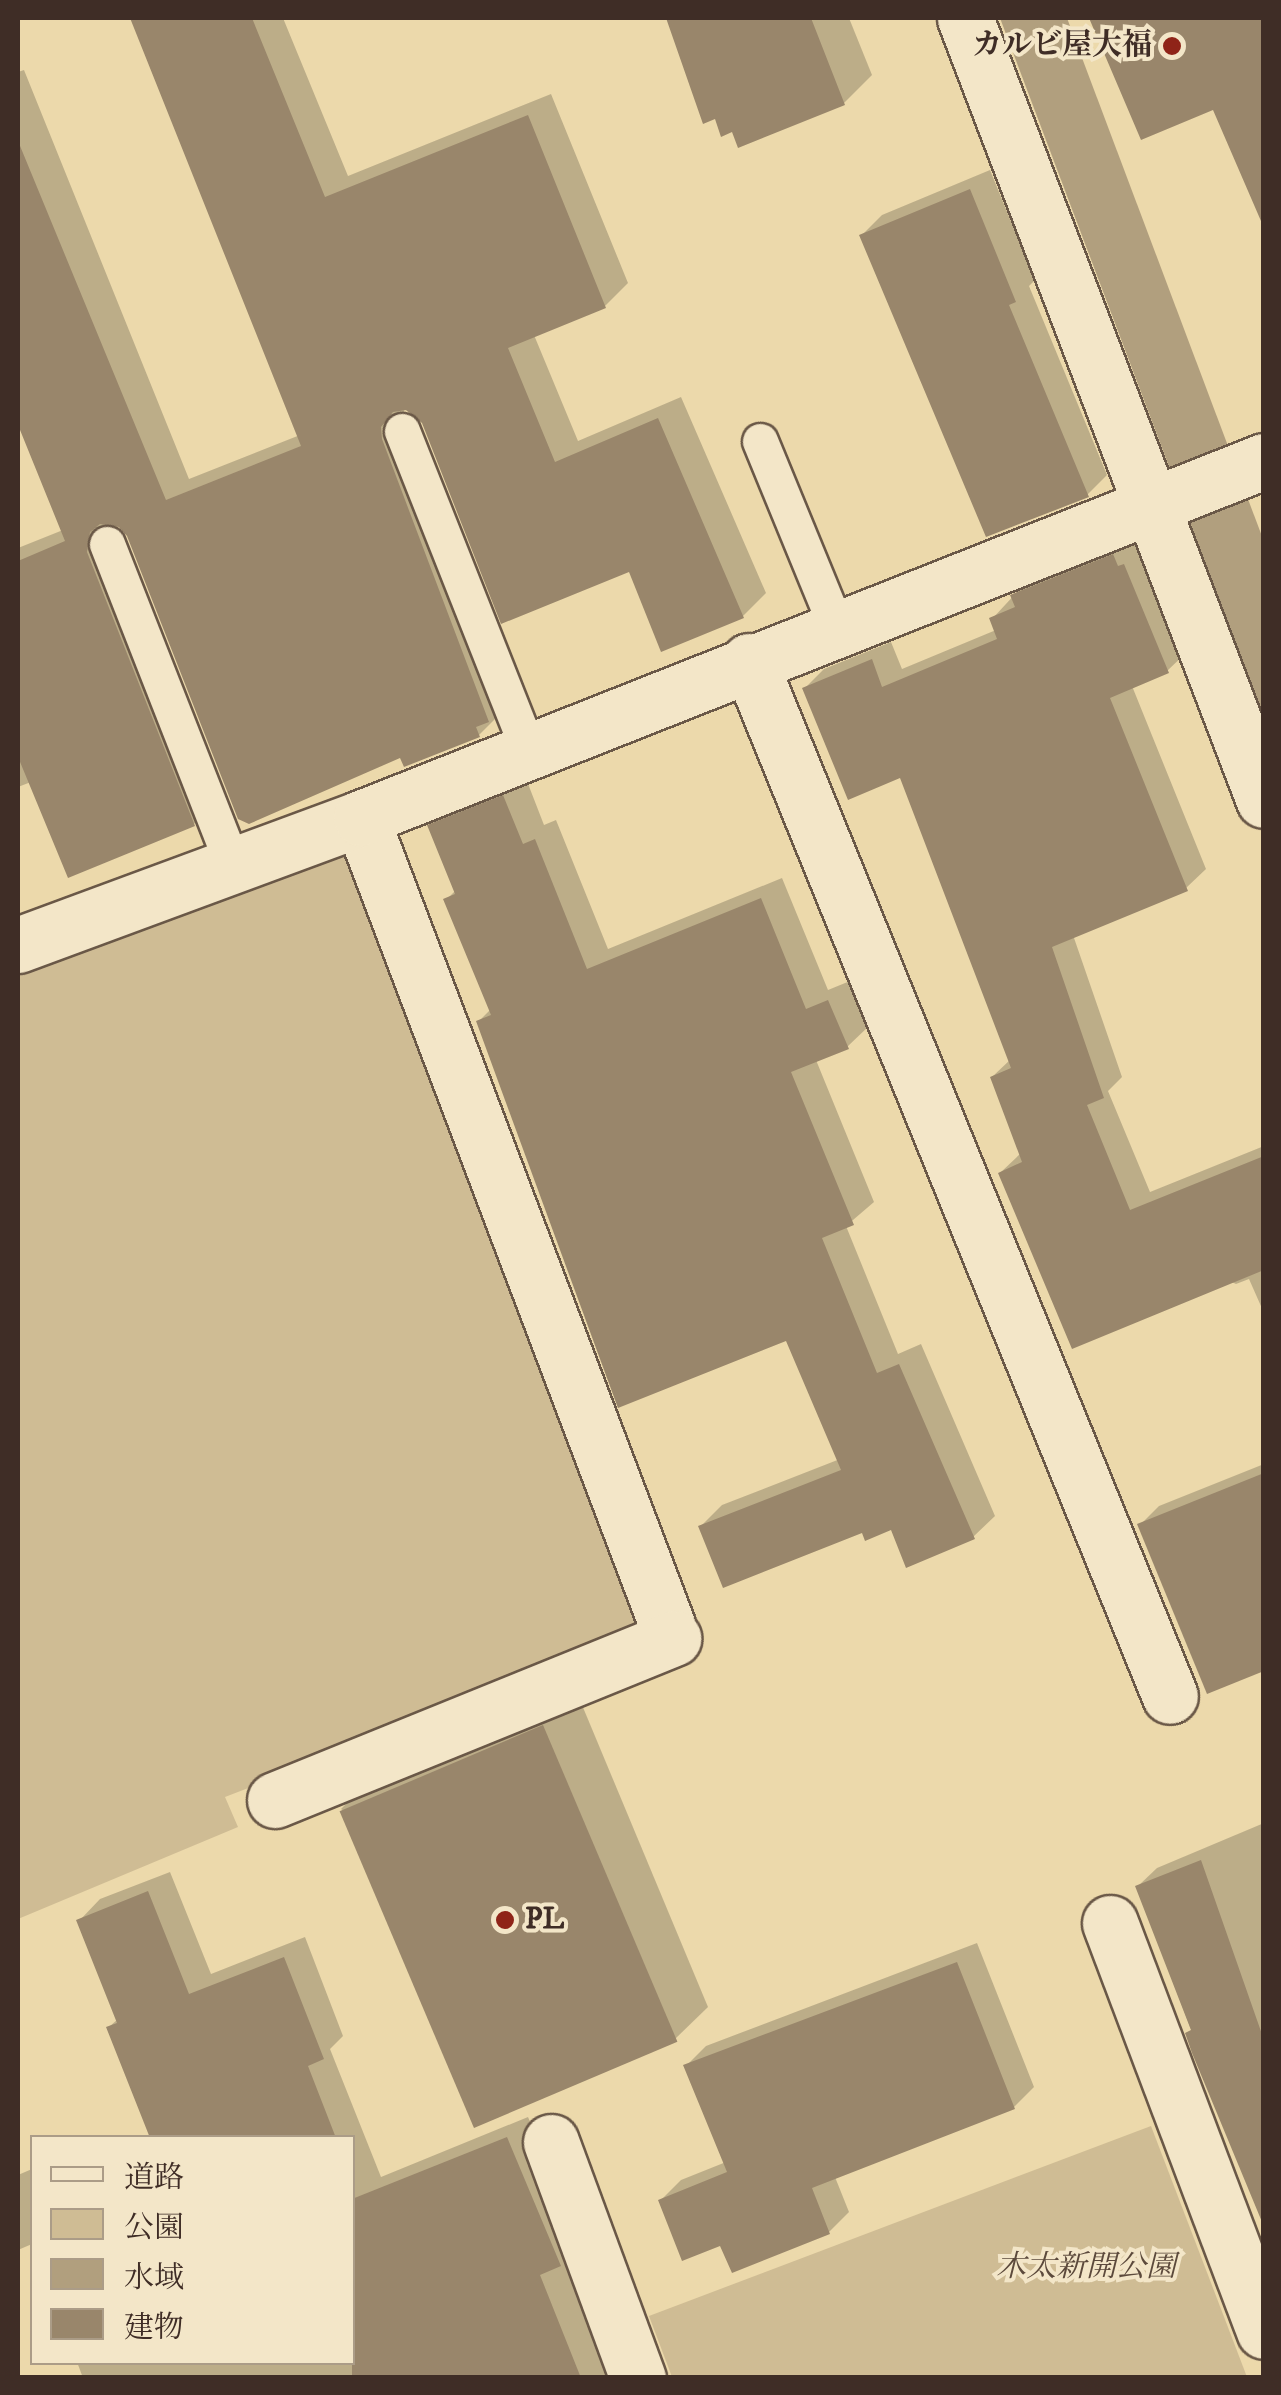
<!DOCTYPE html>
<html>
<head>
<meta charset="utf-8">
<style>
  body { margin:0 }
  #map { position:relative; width:1281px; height:2395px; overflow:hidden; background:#ecd9ab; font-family:"IM FELL DW Pica","Noto Serif JP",serif }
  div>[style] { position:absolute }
  .green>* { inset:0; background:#cfbc94 }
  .water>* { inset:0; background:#b19f7e }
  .shadow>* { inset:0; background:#0003 }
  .building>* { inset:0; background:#99866b; transform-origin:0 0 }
  .roads { filter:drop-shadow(2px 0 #6a5847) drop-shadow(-2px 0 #6a5847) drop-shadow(0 2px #6a5847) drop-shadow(0 -2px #6a5847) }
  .service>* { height:35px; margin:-17.5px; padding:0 17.5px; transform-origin:17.5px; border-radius:17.5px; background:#f3e6c8 }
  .minor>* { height:55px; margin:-27.5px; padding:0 27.5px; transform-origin:27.5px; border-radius:27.5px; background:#f3e6c8 }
  .dots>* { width:28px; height:28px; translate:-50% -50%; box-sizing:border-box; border:5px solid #f3e6c8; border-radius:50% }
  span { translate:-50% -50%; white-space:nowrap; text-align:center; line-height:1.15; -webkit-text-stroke:8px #f3e6c8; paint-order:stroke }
  .poi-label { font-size:30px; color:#3f2d26; font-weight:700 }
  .right { translate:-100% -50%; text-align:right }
  .left { translate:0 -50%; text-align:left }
  .park-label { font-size:30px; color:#5c4a3c; font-style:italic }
  .frame { position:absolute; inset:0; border:20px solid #3f2d26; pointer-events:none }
  .legend { position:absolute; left:30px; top:2135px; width:325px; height:230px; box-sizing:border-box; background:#f3e6c8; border:2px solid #ab9c87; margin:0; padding:12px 18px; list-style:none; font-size:30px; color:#3f2d26 }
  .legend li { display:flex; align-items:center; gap:20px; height:50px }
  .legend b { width:50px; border:2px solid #ab9c87 }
</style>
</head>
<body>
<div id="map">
  <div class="green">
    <i style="clip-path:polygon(345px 841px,647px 1632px,225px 1797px,238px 1827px,18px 1919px,18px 967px)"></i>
    <i style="clip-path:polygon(1151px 2126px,1247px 2377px,672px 2377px,649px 2316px)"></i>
  </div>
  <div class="water">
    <i style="clip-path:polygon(1000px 18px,1067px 18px,1263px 539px,1263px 716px)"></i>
  </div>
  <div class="shadow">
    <i style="clip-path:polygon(132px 18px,283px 18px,348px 176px,551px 94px,628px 283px,605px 306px,534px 335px,578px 441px,681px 397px,766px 593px,743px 616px,630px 569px,416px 412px,404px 410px,502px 712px,479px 735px,402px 755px,121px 525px,110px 523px,216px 802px,194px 824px,31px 782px,18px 787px,18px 548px,63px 530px,18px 419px,18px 72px,24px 70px,189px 479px,300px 435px)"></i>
    <i style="clip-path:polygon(669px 18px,849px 18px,872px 75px,844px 103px,733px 129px,689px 67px)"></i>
    <i style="clip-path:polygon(1092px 18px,1264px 18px,1264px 121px,1215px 107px,1143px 137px)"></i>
    <i style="clip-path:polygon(990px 170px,1035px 280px,1029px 286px,1107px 475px,1087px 495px,862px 235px,882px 215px)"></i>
    <i style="clip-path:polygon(1132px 537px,1137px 549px,1143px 547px,1187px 652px,1167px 671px,1132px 686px,1206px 869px,1186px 888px,1073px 935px,1122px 1077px,1108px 1091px,1150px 1192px,1264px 1146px,1264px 1313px,1249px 1279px,1236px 1284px,1000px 1173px,1020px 1154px,992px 1077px,1011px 1059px,902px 775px,805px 688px,824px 669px,891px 642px,902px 669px,996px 630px,992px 619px,1032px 576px)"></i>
    <i style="clip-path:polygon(525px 776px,544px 825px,556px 820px,608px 949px,782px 878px,828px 990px,850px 981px,869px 1026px,847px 1047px,816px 1060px,874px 1202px,846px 1226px,898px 1354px,921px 1344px,995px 1516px,973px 1537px,892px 1527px,701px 1526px,722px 1505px,840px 1459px,787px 1338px,479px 1021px,491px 1009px,446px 900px,456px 890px,430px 826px,452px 805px)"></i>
    <i style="clip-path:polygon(1264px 1464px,1264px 1667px,1140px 1525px,1159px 1506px)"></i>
    <i style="clip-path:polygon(577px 1693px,708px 2007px,674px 2040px,341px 1809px,375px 1775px)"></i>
    <i style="clip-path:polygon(1264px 1823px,1264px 2222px,1137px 1887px,1157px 1868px)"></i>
    <i style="clip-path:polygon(170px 1872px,211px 1974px,305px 1937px,343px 2036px,330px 2049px,381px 2177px,528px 2117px,581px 2243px,563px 2260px,611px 2378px,83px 2378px,77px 2362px,352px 2362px,352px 2138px,223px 2138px,109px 2027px,118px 2019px,79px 1921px,100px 1899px)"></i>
    <i style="clip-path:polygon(977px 1943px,1034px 2087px,1014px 2107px,835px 2177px,849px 2212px,829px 2232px,722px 2242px,661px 2200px,681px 2180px,726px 2162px,686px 2066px,706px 2046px)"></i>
    <i style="clip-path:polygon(32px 2169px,32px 2244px,18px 2250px,18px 2175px)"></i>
  </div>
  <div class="building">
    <i style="clip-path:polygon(130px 18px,252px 18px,325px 197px,528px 115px,606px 308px,508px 348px,555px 462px,658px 418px,744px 618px,661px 652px,629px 572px,501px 624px,422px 423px,406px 410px,393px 412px,381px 427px,382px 439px,489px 722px,476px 727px,480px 737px,404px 767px,400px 758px,249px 824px,238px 819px,127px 536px,119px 527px,100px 524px,90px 532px,87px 552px,195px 826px,68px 878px,18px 757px,18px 561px,65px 541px,18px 425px,18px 141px,166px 500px,301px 446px)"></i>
    <i style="clip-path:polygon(666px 18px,811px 18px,845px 105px,738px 148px,732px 132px,721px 137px,715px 119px,703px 124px)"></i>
    <i style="clip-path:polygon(1089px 18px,1264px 18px,1264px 228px,1213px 110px,1141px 140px)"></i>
    <i style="clip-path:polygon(970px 189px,1016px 302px,1009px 305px,1089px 497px,986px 537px,859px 235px)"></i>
    <i style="clip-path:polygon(1113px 554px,1118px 566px,1124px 564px,1169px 673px,1110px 698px,1188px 891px,1052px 947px,1104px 1098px,1087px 1105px,1130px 1210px,1264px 1156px,1264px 1270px,1072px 1349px,998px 1173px,1022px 1162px,990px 1077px,1011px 1068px,900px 778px,848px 800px,802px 688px,872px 659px,882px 687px,997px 639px,989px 618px,1015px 607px,1010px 595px)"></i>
    <i style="clip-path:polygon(503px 795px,523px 844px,535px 839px,587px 969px,761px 898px,806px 1009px,828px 1000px,849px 1049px,791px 1072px,854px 1225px,822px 1238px,877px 1373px,899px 1364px,975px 1539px,906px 1568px,891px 1530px,865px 1541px,862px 1533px,723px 1588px,698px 1526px,841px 1470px,786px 1341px,618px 1408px,476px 1021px,491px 1015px,443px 899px,455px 894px,427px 825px)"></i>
    <i style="clip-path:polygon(1264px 1473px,1264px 1671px,1207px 1694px,1137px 1524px)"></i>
    <i style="left:543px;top:1725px;width:344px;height:221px;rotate:67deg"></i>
    <i style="clip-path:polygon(1201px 1860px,1264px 2040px,1262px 2222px,1192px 2053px,1185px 2033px,1191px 2030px,1135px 1886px)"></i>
    <i style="clip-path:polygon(148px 1891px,189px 1994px,284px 1957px,324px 2059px,308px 2066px,336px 2138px,150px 2138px,106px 2027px,117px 2023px,76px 1920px)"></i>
    <i style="clip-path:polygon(957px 1962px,1015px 2109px,812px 2188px,830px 2234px,732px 2273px,720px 2246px,682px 2261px,658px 2200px,727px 2172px,683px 2065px)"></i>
    <i style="clip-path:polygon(507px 2137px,561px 2266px,540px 2275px,581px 2378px,352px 2378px,352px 2199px)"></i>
  </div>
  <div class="roads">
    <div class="service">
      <i style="left:402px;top:431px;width:344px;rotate:68.4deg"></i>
      <i style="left:760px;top:441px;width:200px;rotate:67.7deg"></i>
      <i style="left:107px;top:544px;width:345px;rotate:68.6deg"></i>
    </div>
    <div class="minor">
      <i style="left:965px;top:18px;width:837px;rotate:69.08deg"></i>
      <i style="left:749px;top:661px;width:1117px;rotate:67.87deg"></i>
      <i style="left:361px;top:818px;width:863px;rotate:69.23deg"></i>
      <i style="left:18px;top:945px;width:366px;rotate:-20.3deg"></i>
      <i style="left:361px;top:818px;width:971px;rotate:-21.57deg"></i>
      <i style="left:275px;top:1800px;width:430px;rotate:-22.1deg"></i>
      <i style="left:1110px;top:1923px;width:436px;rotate:69.3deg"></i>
      <i style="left:551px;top:2142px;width:252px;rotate:69.8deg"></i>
    </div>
  </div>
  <div class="dots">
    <i style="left:1172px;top:46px;background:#8f2418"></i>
    <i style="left:505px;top:1920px;background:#8f2418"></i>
  </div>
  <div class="poi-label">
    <span class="right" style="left:1152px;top:46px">カルビ屋大福</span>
    <span class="left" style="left:525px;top:1920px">PL</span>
  </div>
  <div class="park-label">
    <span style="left:1086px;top:2268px">木太新開公園</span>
  </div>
  <div class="frame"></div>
  <ul class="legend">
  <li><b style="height:12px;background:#f3e6c8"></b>道路</li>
  <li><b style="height:28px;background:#cfbc94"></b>公園</li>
  <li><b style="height:28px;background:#b19f7e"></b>水域</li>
  <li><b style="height:28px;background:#99866b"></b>建物</li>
  </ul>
</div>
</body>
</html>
